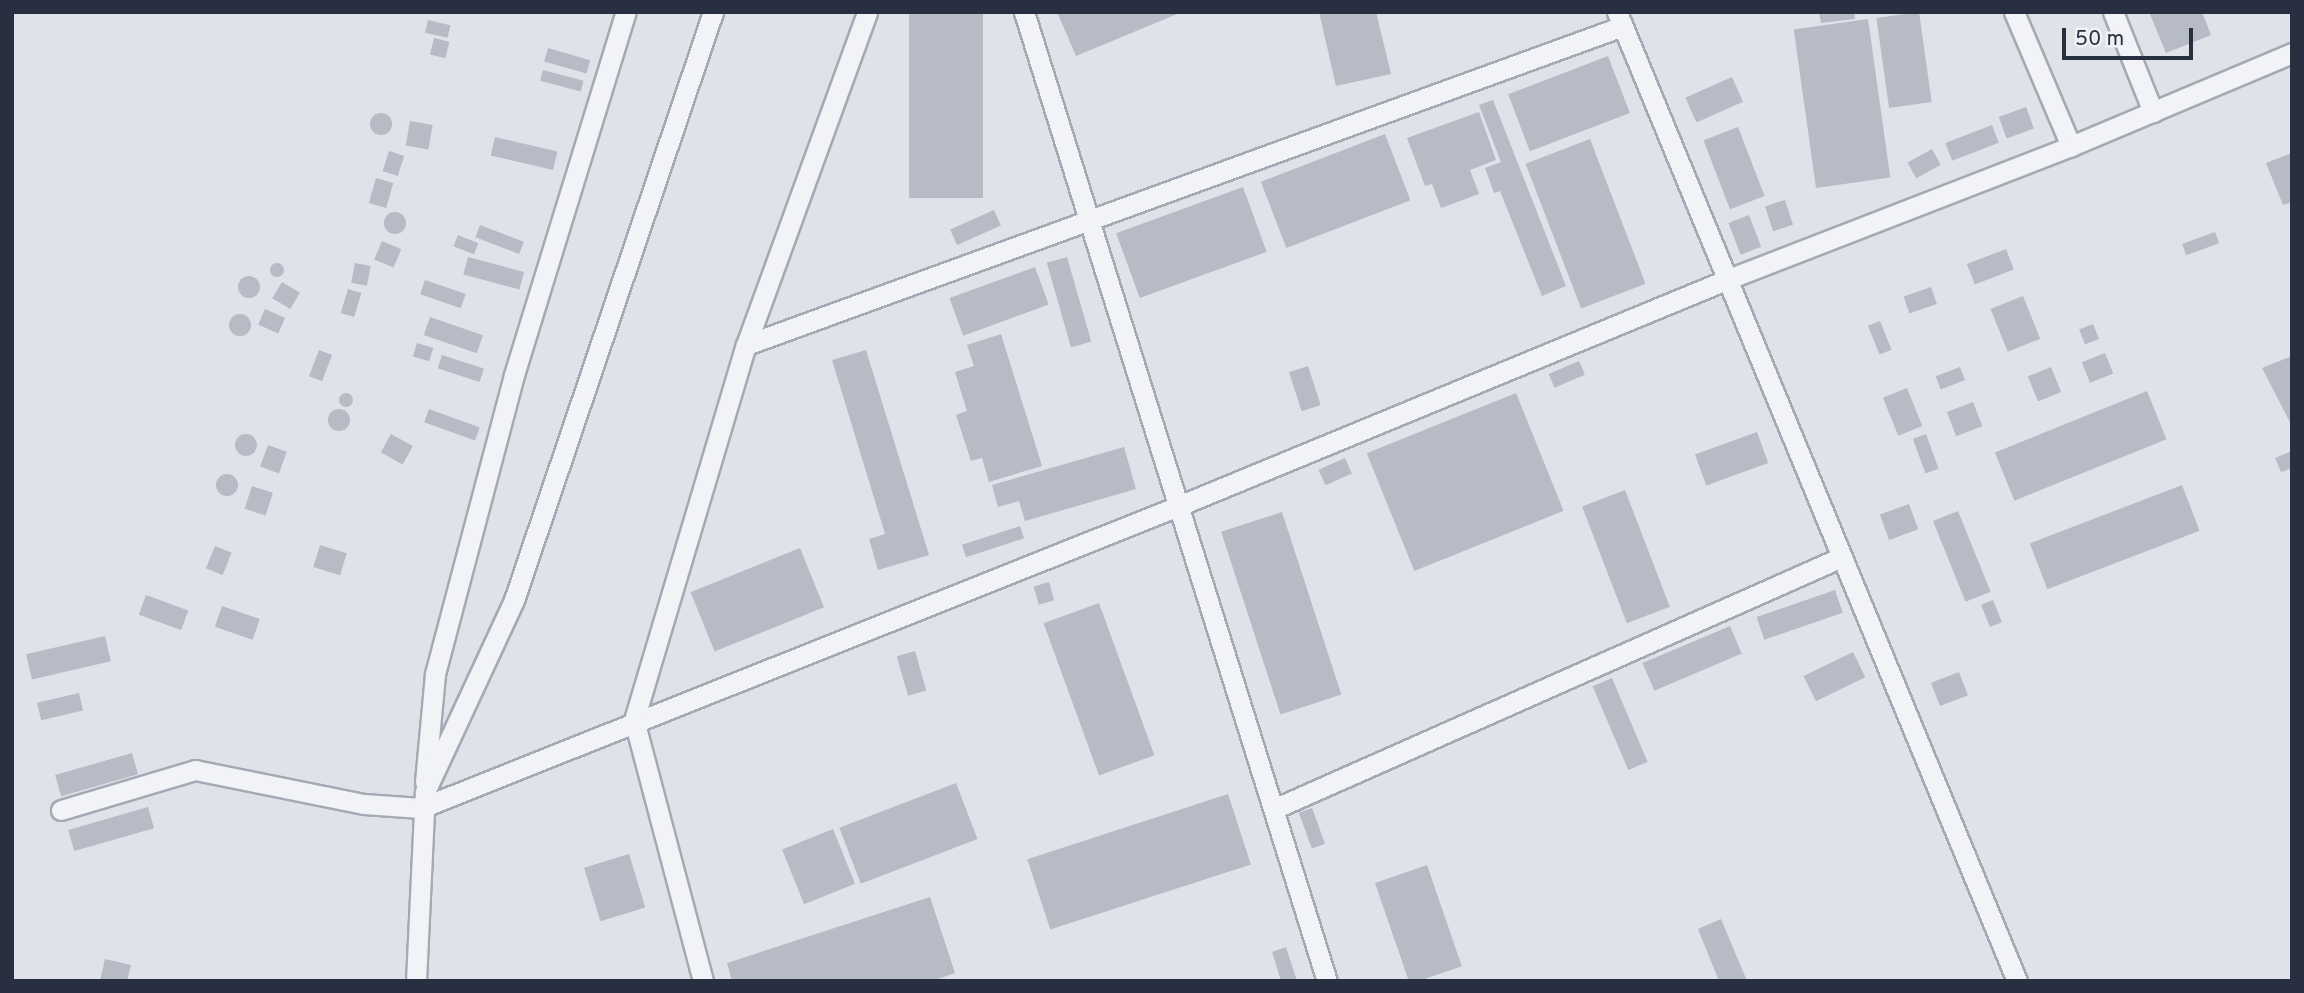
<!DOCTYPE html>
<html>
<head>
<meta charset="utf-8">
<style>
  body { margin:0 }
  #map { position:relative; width:2304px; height:993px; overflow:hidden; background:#dfe2e9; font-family:Overpass,sans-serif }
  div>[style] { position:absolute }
  .building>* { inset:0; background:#b6bbc6; transform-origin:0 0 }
  .round { border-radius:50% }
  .roads { filter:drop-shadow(2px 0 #a4a9b3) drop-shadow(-2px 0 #a4a9b3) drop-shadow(0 2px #a4a9b3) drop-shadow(0 -2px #a4a9b3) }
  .street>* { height:19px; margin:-9.5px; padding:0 9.5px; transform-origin:9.5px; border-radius:9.5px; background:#f2f3f7 }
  span { translate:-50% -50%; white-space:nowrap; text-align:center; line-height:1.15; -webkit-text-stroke:6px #eff1f6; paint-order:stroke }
  .frame { position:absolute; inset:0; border:14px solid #282f40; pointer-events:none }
  .scale { position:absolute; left:2062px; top:28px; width:131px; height:32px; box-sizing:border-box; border:4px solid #282f40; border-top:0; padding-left:9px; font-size:21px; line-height:24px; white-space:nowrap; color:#282f40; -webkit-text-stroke:5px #eff1f6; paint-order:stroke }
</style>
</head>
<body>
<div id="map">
  <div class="building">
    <i style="left:909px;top:12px;width:74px;height:186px"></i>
    <i style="clip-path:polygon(1057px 12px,1182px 12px,1076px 56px)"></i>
    <i style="clip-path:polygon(1319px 12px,1376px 12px,1391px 74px,1336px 86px)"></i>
    <i style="clip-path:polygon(1819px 12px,1854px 12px,1855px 19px,1821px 23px)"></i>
    <i style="left:1919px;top:12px;width:91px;height:43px;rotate:82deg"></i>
    <i style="clip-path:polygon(2149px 12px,2202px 12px,2211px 35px,2166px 53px)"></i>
    <i style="left:1868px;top:19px;width:160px;height:75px;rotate:82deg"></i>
    <i style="left:428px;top:20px;width:23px;height:13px;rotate:13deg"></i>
    <i style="left:434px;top:38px;width:16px;height:17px;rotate:14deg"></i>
    <i style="left:548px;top:48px;width:44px;height:14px;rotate:16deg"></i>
    <i style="left:1608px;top:56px;width:61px;height:107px;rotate:69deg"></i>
    <i style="left:543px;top:70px;width:42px;height:11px;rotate:15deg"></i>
    <i style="left:1732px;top:77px;width:27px;height:51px;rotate:66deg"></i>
    <i style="clip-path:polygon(1493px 100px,1566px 286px,1542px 296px,1500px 191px,1494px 193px,1485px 168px,1501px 162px,1479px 105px)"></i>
    <i style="left:2026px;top:107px;width:23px;height:29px;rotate:70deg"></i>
    <i style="clip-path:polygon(1479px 112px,1496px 160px,1470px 170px,1479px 194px,1441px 208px,1432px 184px,1425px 186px,1407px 138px)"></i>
    <i class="round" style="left:370px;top:113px;width:22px;height:22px"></i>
    <i style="left:410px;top:121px;width:23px;height:25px;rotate:10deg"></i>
    <i style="left:1992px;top:125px;width:19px;height:50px;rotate:69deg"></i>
    <i style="left:1738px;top:127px;width:74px;height:37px;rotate:69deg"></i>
    <i style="left:1385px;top:134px;width:71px;height:133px;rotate:69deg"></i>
    <i style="left:495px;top:137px;width:64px;height:19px;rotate:13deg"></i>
    <i style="left:1590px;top:139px;width:155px;height:69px;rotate:69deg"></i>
    <i style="left:1932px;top:149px;width:18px;height:28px;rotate:61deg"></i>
    <i style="left:389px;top:151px;width:16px;height:21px;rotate:18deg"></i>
    <i style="clip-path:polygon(2292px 153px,2292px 202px,2283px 205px,2266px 163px)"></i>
    <i style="left:376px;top:178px;width:18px;height:26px;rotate:16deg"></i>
    <i style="left:1243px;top:187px;width:69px;height:135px;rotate:70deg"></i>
    <i style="left:1785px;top:200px;width:26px;height:21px;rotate:72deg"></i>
    <i style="left:994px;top:210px;width:17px;height:48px;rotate:66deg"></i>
    <i class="round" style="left:384px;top:212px;width:22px;height:22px"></i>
    <i style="left:1749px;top:215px;width:34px;height:22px;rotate:69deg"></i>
    <i style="left:480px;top:225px;width:47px;height:13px;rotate:21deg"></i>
    <i style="left:2215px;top:232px;width:12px;height:35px;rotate:70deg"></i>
    <i style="left:458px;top:235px;width:22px;height:12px;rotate:22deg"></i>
    <i style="left:382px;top:241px;width:21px;height:20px;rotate:23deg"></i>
    <i style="left:2006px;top:249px;width:22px;height:42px;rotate:69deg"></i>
    <i style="left:468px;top:257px;width:58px;height:18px;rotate:15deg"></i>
    <i style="left:1067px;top:257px;width:88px;height:21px;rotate:74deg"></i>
    <i class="round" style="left:270px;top:263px;width:14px;height:14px"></i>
    <i style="left:355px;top:263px;width:16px;height:20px;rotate:11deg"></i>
    <i style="left:1035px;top:267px;width:40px;height:91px;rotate:70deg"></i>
    <i class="round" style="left:238px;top:276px;width:22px;height:22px"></i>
    <i style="left:425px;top:280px;width:43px;height:15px;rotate:19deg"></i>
    <i style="left:282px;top:282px;width:21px;height:19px;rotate:31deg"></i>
    <i style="left:1931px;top:287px;width:18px;height:29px;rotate:71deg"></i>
    <i style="left:348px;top:289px;width:14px;height:25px;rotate:17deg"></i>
    <i style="left:2023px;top:296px;width:46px;height:35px;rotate:68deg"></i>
    <i style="left:265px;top:309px;width:22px;height:17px;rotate:24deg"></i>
    <i class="round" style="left:229px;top:314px;width:22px;height:22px"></i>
    <i style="left:430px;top:317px;width:56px;height:19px;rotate:19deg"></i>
    <i style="left:1880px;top:321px;width:31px;height:13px;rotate:68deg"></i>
    <i style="left:2093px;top:324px;width:16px;height:15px;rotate:68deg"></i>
    <i style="clip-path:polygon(1001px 334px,1042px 466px,989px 482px,982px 458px,971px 461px,956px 415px,967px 411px,955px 372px,974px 366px,967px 345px)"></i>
    <i style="left:417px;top:343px;width:17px;height:14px;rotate:17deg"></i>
    <i style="left:319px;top:350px;width:14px;height:28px;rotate:21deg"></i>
    <i style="clip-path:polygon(866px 350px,929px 555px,878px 570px,869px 539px,885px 534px,832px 360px)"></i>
    <i style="left:2105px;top:353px;width:22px;height:25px;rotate:68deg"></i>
    <i style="left:442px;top:355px;width:44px;height:14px;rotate:18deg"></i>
    <i style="clip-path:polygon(2292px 356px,2292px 426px,2262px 368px)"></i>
    <i style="left:1579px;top:361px;width:15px;height:33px;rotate:67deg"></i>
    <i style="left:1308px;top:366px;width:41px;height:20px;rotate:72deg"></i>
    <i style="left:1960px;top:367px;width:14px;height:26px;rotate:69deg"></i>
    <i style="left:2051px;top:367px;width:27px;height:25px;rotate:68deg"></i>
    <i style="left:1907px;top:388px;width:41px;height:26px;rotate:68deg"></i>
    <i style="left:2147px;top:391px;width:52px;height:164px;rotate:68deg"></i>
    <i class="round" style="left:339px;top:393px;width:14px;height:14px"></i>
    <i style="left:1516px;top:393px;width:127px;height:161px;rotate:68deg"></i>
    <i style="left:1973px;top:402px;width:26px;height:28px;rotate:69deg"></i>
    <i style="left:429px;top:409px;width:54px;height:14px;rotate:20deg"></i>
    <i class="round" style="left:328px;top:409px;width:22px;height:22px"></i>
    <i style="left:1757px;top:432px;width:33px;height:66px;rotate:70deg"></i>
    <i style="left:391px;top:434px;width:25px;height:21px;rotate:29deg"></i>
    <i style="left:1926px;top:434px;width:37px;height:14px;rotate:70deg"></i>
    <i class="round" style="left:235px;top:434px;width:22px;height:22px"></i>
    <i style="left:268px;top:445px;width:20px;height:23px;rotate:20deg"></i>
    <i style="clip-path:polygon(1124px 447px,1136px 489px,1025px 521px,1019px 501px,998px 507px,992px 485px)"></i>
    <i style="clip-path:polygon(2292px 451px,2292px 468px,2281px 472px,2275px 458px)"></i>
    <i style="left:1345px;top:458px;width:17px;height:29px;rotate:66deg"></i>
    <i class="round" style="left:216px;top:474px;width:22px;height:22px"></i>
    <i style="left:2182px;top:485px;width:49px;height:163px;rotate:69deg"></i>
    <i style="left:252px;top:486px;width:22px;height:24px;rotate:18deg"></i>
    <i style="left:1625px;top:490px;width:125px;height:46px;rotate:69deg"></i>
    <i style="left:1909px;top:504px;width:27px;height:31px;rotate:70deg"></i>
    <i style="left:1958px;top:511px;width:87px;height:27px;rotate:68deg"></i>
    <i style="left:1282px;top:512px;width:192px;height:64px;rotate:72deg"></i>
    <i style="left:1020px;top:526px;width:13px;height:61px;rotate:72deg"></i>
    <i style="left:320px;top:545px;width:28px;height:23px;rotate:17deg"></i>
    <i style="left:215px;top:546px;width:18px;height:24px;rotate:22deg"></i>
    <i style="left:800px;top:548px;width:64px;height:118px;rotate:68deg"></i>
    <i style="left:1049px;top:582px;width:19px;height:16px;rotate:74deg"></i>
    <i style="left:1835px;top:590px;width:24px;height:83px;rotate:71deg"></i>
    <i style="left:146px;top:595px;width:45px;height:21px;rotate:20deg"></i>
    <i style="left:1993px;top:600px;width:24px;height:13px;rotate:68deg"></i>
    <i style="left:1099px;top:603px;width:162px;height:59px;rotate:70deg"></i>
    <i style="left:222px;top:606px;width:40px;height:22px;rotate:19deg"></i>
    <i style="left:1730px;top:626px;width:30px;height:95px;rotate:67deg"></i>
    <i style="left:105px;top:636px;width:26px;height:81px;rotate:77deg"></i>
    <i style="left:915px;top:651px;width:41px;height:19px;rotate:74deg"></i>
    <i style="left:1853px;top:652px;width:28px;height:55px;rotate:64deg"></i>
    <i style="left:1959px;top:672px;width:25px;height:30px;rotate:69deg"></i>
    <i style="left:1612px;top:678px;width:91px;height:21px;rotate:67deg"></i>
    <i style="left:79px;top:693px;width:18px;height:43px;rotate:77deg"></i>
    <i style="left:132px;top:753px;width:22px;height:80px;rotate:74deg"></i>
    <i style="left:956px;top:783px;width:60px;height:125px;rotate:69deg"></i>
    <i style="left:1228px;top:794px;width:74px;height:211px;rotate:72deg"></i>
    <i style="left:148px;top:807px;width:22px;height:83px;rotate:74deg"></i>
    <i style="left:1312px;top:808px;width:38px;height:14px;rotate:70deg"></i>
    <i style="left:833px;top:829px;width:59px;height:55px;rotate:68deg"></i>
    <i style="left:629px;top:854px;width:56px;height:47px;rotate:73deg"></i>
    <i style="left:1427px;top:865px;width:107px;height:55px;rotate:71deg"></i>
    <i style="clip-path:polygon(930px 897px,955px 973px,932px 981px,732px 981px,727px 963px)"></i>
    <i style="clip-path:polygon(1721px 919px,1747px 981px,1719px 981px,1698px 929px)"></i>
    <i style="clip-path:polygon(1286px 947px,1297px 981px,1281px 981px,1272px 952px)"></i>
    <i style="clip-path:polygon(105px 959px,131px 965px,127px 981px,100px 981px)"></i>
  </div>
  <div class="roads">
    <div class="street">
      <i style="left:1024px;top:12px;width:1015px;rotate:72.64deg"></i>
      <i style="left:1617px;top:12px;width:1048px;rotate:67.57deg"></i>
      <i style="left:2014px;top:12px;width:146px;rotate:67deg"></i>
      <i style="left:2113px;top:12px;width:108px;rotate:68.2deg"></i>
      <i style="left:746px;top:345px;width:933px;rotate:-19.99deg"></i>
      <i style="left:425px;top:782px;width:108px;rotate:-84.7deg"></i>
      <i style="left:435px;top:674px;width:309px;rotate:-75.2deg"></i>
      <i style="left:514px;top:375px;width:380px;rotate:-72.9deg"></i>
      <i style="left:1276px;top:808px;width:619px;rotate:-23.92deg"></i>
      <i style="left:61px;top:810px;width:140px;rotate:-16.6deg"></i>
      <i style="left:195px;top:770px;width:172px;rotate:11.4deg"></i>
      <i style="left:364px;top:804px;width:57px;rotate:4deg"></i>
      <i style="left:421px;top:808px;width:813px;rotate:-21.74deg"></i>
      <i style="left:1176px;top:507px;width:595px;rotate:-22.43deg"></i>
      <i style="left:1726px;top:280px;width:370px;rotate:-21.2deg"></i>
      <i style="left:2071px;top:146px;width:240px;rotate:-22.8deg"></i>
      <i style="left:416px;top:981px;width:189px;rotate:-87.3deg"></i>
      <i style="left:425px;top:792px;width:212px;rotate:-65.1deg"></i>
      <i style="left:514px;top:600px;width:621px;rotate:-71.3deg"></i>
      <i style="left:703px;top:981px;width:270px;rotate:-104.8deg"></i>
      <i style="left:634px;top:720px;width:391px;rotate:-73.4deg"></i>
      <i style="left:746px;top:345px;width:354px;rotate:-70deg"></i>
    </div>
  </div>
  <div class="frame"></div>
  <div class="scale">50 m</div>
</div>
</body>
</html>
